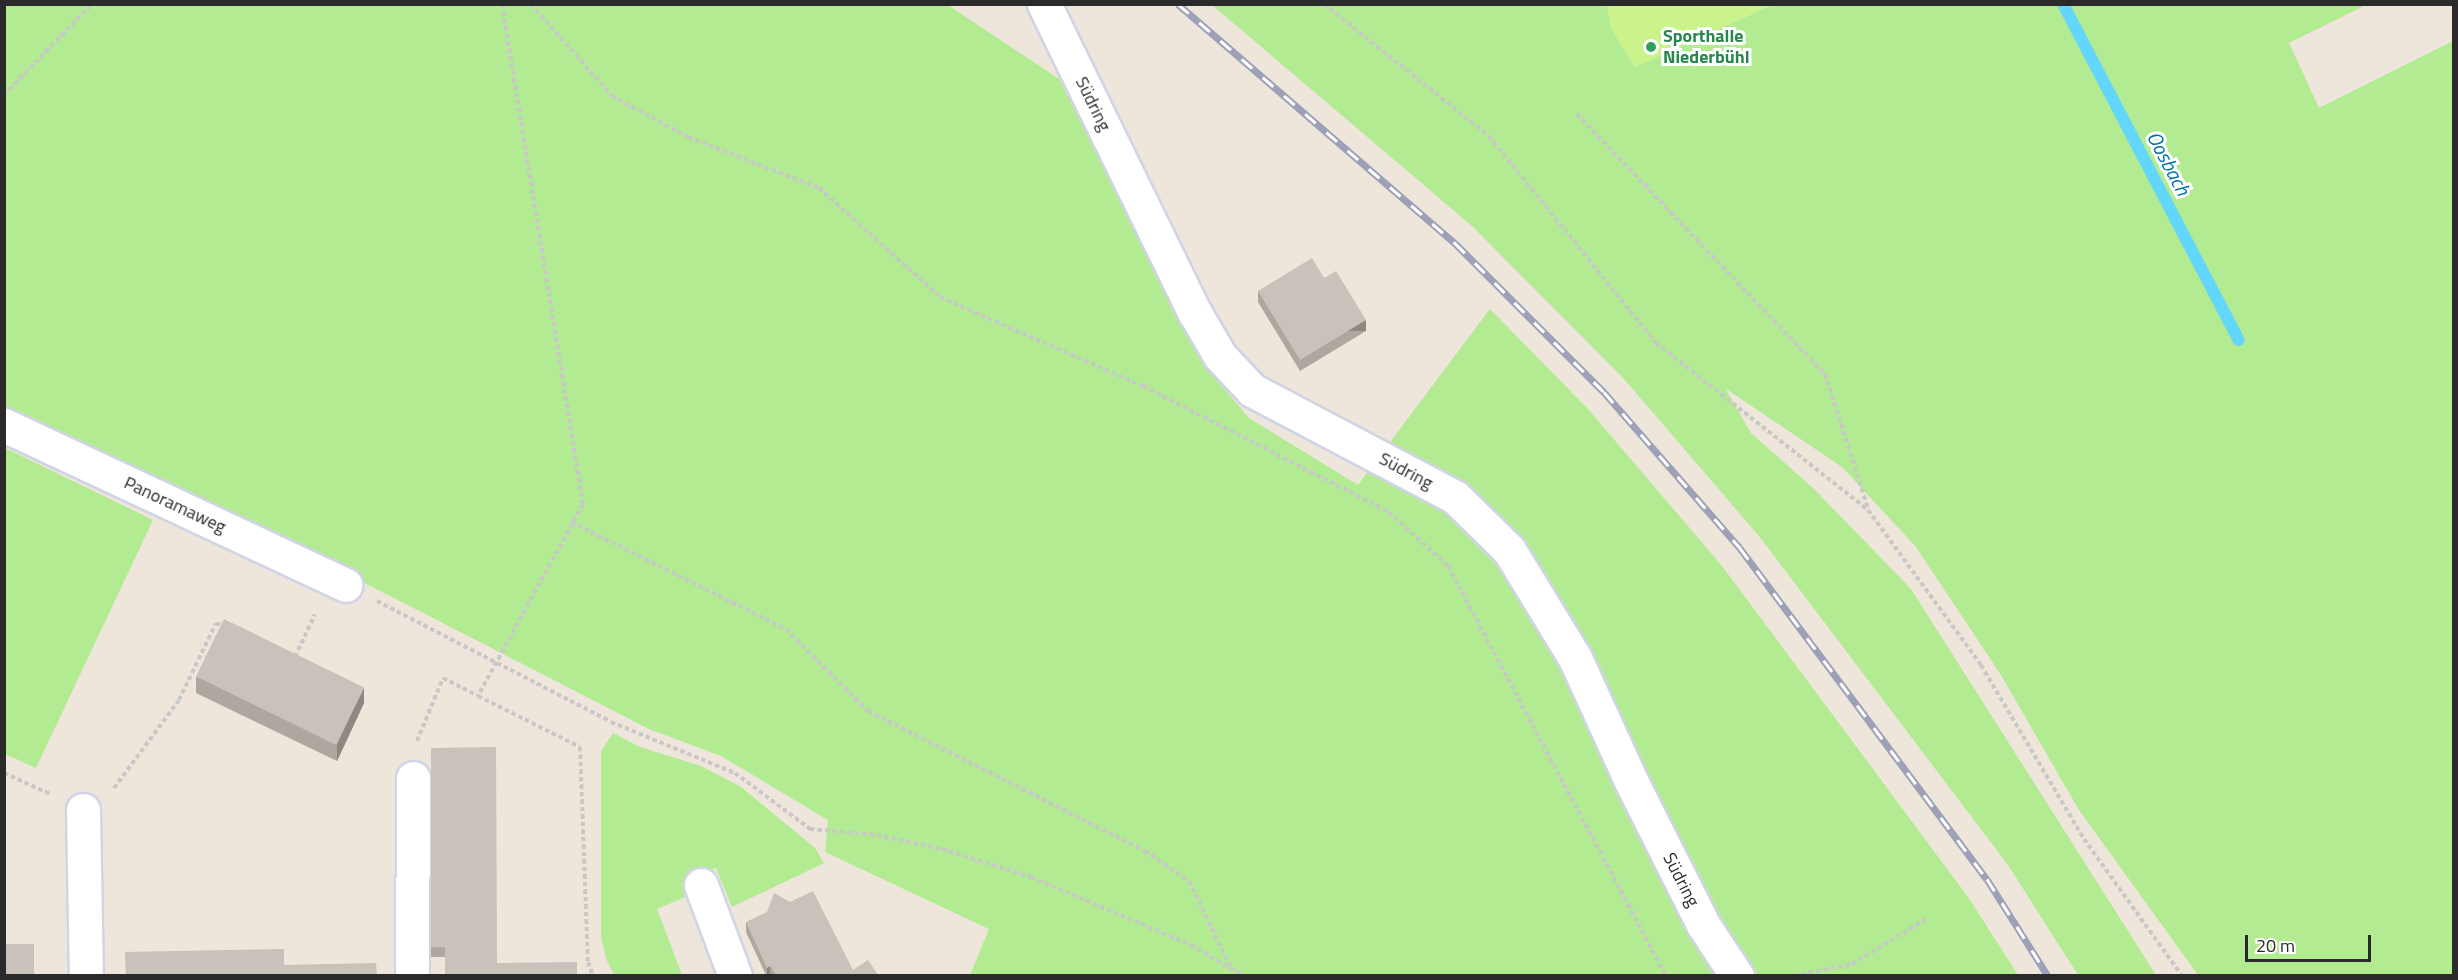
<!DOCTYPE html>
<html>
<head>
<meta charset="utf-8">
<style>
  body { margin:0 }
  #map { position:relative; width:2458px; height:980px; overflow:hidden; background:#eee5db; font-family:"Titillium Web",sans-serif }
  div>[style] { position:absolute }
  .green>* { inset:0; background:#b2eb91 }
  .pitch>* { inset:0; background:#caf38b }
  .stream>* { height:12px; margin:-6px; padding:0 6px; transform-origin:6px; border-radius:6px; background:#62d6fb }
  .path>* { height:4px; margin-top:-2px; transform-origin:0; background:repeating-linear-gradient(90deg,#c8c8c8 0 4.5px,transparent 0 7.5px) }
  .roads { filter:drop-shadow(2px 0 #d0d4e5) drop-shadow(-2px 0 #d0d4e5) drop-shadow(0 2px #d0d4e5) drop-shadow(0 -2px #d0d4e5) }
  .minor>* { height:33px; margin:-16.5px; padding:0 16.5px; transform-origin:16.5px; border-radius:16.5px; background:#fff }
  .rail>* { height:7px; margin-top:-3.5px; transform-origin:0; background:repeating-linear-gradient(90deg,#fff 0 14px,#9da1b7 0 28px); box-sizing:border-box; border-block:2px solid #9da1b7 }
  .wall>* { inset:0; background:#ada7a0 }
  .shaded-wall>* { inset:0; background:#8d8882; transform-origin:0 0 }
  .building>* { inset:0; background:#c9c2ba; transform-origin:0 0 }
  .dots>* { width:16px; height:16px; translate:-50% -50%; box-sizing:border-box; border:3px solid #fff; border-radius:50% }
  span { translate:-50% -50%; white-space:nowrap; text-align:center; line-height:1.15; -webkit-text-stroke:6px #fff; paint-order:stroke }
  .leisure-label { font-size:18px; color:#27864d; font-weight:700 }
  .left { translate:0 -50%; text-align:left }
  .street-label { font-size:18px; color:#2a2a2a }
  .water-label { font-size:20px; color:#0072a8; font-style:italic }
  .frame { position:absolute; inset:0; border:6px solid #2a2a2a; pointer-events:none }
  .scale { position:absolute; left:2245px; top:935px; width:126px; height:27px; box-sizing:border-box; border:3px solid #2a2a2a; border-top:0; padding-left:8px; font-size:18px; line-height:21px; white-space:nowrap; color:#2a2a2a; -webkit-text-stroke:4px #fff; paint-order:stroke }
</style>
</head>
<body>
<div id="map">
  <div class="green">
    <i style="clip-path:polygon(5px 5px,948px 5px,1059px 79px,1205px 366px,1249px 418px,1358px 485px,1490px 309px,1588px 409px,1722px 566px,1968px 897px,2018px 975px,970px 975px,989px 929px,825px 852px,828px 820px,721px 756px,649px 729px,168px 482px,5px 406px)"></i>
    <i style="clip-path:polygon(1212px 5px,1607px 5px,1611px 28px,1635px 67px,1772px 5px,2366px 5px,2289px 43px,2319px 108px,2453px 41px,2453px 975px,2198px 975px,2079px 810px,2001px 675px,1916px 547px,1842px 467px,1725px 388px,1751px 433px,1814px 489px,1911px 589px,2156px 975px,2078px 975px,2008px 865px,1759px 536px,1624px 379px,1472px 226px)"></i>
    <i style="clip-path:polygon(5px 448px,153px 520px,36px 768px,5px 754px)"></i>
    <i style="clip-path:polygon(613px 733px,640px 747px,701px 766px,741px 787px,815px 848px,824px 863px,732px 907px,716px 868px,682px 883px,685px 897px,657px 909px,682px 975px,614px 975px,607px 961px,601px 938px,601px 751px)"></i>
  </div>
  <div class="pitch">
    <i style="clip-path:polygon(1607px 5px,1607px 4px,1772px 5px,1635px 67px,1611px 28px)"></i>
  </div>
  <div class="stream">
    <i style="left:2063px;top:4px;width:379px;rotate:62.4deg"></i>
  </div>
  <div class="path">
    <i style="left:502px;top:4px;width:507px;rotate:80.8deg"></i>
    <i style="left:583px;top:504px;width:219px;rotate:118.7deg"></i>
    <i style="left:478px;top:696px;width:114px;rotate:26.6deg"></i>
    <i style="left:580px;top:747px;width:215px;rotate:87.9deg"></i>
    <i style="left:588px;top:962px;width:15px;rotate:70deg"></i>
    <i style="left:531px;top:4px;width:123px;rotate:48.6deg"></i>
    <i style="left:612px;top:96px;width:86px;rotate:28.3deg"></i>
    <i style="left:688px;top:137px;width:141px;rotate:21.3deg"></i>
    <i style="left:819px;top:188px;width:163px;rotate:42deg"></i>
    <i style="left:940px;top:297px;width:222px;rotate:23.7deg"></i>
    <i style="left:1143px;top:386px;width:276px;rotate:27.1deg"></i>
    <i style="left:1389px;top:512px;width:80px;rotate:42.5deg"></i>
    <i style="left:1448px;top:566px;width:464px;rotate:62deg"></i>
    <i style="left:1324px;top:4px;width:211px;rotate:38.7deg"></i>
    <i style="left:1489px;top:136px;width:266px;rotate:51.1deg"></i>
    <i style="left:1656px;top:343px;width:270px;rotate:38.2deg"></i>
    <i style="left:1868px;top:510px;width:192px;rotate:53.9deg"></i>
    <i style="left:1981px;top:665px;width:202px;rotate:59.4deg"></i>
    <i style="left:2084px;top:839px;width:168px;rotate:54.4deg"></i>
    <i style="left:4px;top:95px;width:127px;rotate:-46deg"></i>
    <i style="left:1577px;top:114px;width:359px;rotate:46.4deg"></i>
    <i style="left:1825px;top:374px;width:142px;rotate:72.3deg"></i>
    <i style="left:571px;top:522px;width:240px;rotate:26.5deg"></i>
    <i style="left:786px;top:629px;width:116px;rotate:45deg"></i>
    <i style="left:868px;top:711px;width:310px;rotate:26.8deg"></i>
    <i style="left:1145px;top:851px;width:53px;rotate:34.3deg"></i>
    <i style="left:1189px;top:881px;width:97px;rotate:64.2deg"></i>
    <i style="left:377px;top:601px;width:263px;rotate:27.3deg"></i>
    <i style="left:611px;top:722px;width:134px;rotate:22.4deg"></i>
    <i style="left:735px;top:773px;width:94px;rotate:36.7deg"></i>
    <i style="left:810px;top:829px;width:67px;rotate:5.1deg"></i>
    <i style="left:877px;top:835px;width:66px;rotate:12.2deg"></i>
    <i style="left:942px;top:849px;width:93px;rotate:17.5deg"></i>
    <i style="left:1031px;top:877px;width:174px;rotate:23deg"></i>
    <i style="left:1191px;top:945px;width:61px;rotate:30.3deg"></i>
    <i style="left:295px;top:657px;width:47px;rotate:-65.1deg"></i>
    <i style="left:417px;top:741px;width:68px;rotate:-67.6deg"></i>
    <i style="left:443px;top:678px;width:39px;rotate:27deg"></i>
    <i style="left:4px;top:773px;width:51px;rotate:24.5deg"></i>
    <i style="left:114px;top:788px;width:109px;rotate:-53.5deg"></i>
    <i style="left:179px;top:700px;width:85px;rotate:-64.3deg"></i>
    <i style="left:216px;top:623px;width:8px;rotate:23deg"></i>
    <i style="left:1794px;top:976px;width:59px;rotate:-11.7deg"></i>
    <i style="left:1852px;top:964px;width:89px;rotate:-31.2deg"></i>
  </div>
  <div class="roads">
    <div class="minor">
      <i style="left:1044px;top:4px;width:344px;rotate:64deg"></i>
      <i style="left:1195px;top:313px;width:50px;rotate:59.8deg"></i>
      <i style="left:1220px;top:356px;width:47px;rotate:46.7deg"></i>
      <i style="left:1252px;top:390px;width:229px;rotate:27.8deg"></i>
      <i style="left:1455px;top:497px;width:76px;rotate:44.5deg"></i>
      <i style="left:1509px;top:550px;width:127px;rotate:58.6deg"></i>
      <i style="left:1575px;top:658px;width:135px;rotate:65.5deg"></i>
      <i style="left:1631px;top:781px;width:162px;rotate:63.3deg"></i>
      <i style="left:1704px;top:926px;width:60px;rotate:56.6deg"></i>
      <i style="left:4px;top:425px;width:377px;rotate:25.1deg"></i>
      <i style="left:83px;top:810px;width:166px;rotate:89deg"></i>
      <i style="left:701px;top:885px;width:97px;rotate:69.5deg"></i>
      <i style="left:412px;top:976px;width:198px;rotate:-89.7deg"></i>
    </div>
  </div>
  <div class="rail">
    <i style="left:1178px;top:4px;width:366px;rotate:40.8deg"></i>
    <i style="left:1455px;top:243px;width:211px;rotate:45deg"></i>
    <i style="left:1604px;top:392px;width:207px;rotate:48.9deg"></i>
    <i style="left:1740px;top:548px;width:413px;rotate:53.3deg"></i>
    <i style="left:1987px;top:879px;width:115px;rotate:57.8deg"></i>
  </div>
  <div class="wall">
    <i style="clip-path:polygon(1324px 278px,1366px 331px,1300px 371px,1258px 302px,1258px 291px)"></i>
    <i style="clip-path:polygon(196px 677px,364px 703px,337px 761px,196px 693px)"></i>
    <i style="clip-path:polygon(431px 748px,497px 963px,445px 957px,431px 957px)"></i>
    <i style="clip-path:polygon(746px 922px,853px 970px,878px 975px,766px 975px,746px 932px)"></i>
  </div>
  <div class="shaded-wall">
    <i style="left:1366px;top:320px;width:11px;height:77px;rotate:90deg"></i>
    <i style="clip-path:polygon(364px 687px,364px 703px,337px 761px,337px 744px)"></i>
    <i style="clip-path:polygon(770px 966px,770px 975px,767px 975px,767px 968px)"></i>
  </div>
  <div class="building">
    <i style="clip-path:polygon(1312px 258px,1324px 278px,1336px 271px,1366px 320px,1300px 360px,1258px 291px)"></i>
    <i style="left:224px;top:619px;width:156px;height:64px;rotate:26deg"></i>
    <i style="clip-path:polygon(496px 747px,497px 963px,577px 962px,577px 975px,445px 975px,445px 947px,431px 947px,431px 748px)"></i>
    <i style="clip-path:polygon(813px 891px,853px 970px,868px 960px,878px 975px,776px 975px,770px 966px,767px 968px,746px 922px,767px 912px,774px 893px,790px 902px)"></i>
    <i style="left:4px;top:944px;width:30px;height:31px"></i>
    <i style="clip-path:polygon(284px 949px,284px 965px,376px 963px,377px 975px,126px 975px,125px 952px)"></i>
  </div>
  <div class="dots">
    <i style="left:1651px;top:47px;background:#2e9e5b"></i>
  </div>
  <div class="leisure-label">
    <span class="left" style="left:1663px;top:47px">Sporthalle<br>Niederbühl</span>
  </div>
  <div class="street-label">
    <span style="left:1093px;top:104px;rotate:64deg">Südring</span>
    <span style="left:1406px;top:471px;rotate:28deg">Südring</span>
    <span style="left:175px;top:505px;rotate:25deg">Panoramaweg</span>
    <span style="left:1681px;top:880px;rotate:63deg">Südring</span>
  </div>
  <div class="water-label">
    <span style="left:2169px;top:163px;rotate:62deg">Oosbach</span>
  </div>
  <div class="frame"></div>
  <div class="scale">20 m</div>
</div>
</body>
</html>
